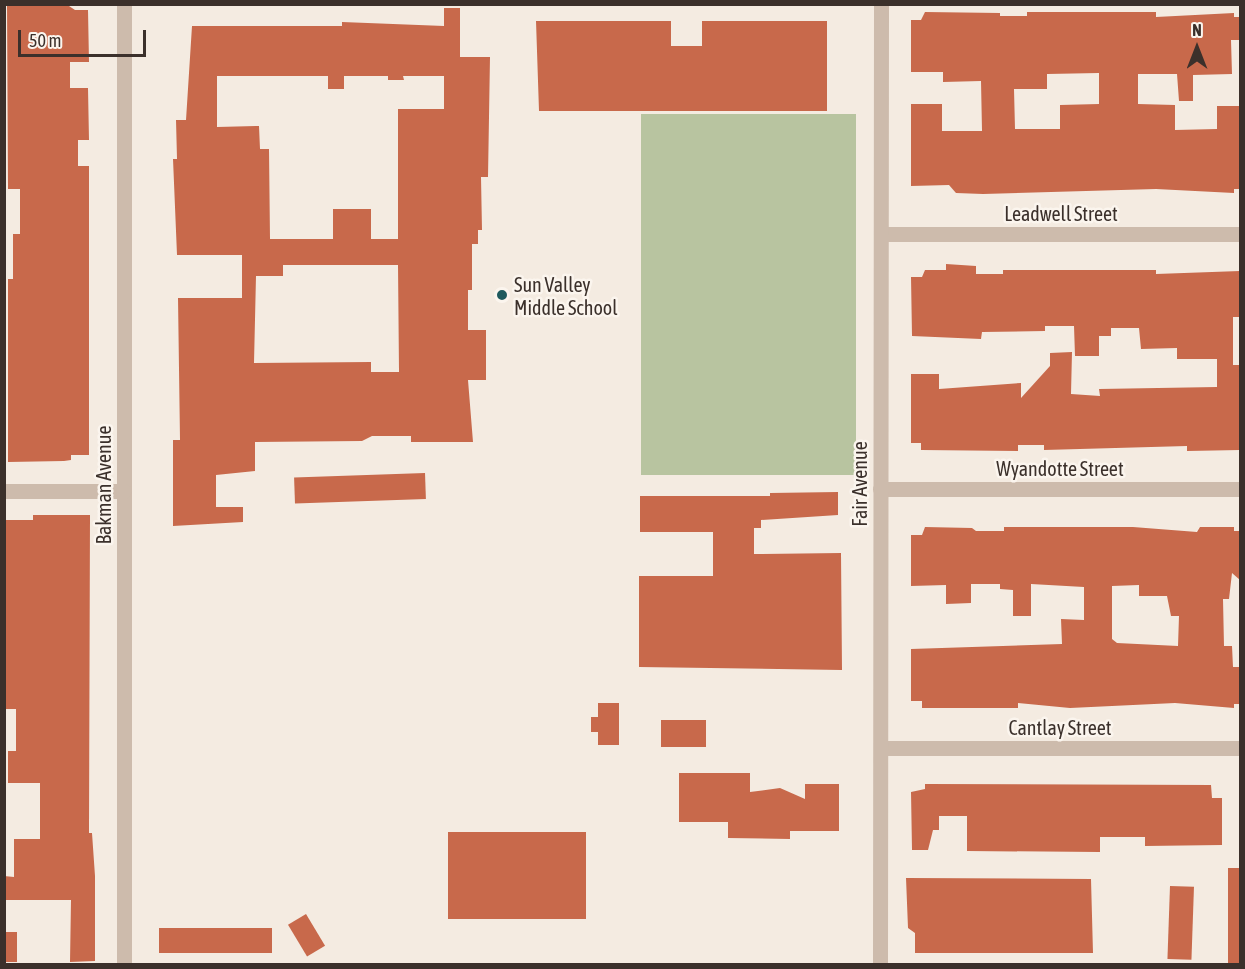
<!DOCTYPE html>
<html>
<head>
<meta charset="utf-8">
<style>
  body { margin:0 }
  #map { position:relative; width:1245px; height:969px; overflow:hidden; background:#f4ebe1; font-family:"Asap Condensed",sans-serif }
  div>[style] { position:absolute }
  .green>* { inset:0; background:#b8c4a0; transform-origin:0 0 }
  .building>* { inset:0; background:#c8694b; transform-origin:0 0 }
  .street>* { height:15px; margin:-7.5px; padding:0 7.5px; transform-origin:7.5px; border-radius:7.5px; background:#cdbbac }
  .dots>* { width:16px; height:16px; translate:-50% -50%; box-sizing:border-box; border:3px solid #fbf5ee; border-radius:50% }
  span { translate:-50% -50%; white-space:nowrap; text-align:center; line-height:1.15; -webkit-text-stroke:5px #fbf5ee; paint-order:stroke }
  .street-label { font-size:20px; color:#3b302b }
  .poi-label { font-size:20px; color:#3b302b }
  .left { translate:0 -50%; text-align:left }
  .frame { position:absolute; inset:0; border:6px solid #3b302b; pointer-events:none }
  .north { position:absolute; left:1167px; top:18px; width:60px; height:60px; -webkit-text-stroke:4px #fbf5ee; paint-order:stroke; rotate:0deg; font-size:16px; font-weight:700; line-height:24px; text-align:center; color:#3b302b }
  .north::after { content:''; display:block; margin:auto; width:21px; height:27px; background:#3b302b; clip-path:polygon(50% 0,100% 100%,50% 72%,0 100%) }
  .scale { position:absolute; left:18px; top:30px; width:128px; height:27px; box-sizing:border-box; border:3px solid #3b302b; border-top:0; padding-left:8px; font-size:18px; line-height:21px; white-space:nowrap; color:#3b302b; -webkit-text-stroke:4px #fbf5ee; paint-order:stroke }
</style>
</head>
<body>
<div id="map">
  <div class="green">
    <i style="left:641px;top:114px;width:215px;height:361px"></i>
  </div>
  <div class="building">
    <i style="clip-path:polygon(7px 4px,66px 4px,75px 10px,88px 10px,89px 62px,70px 62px,70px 88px,88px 88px,89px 140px,78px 140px,78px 166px,89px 166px,89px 455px,71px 455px,71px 460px,64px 461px,8px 462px,8px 279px,13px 279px,13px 234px,20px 234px,20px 189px,8px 189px)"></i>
    <i style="clip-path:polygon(evenodd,444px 8px,460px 8px,460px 57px,490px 57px,488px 177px,481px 177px,482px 230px,478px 230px,478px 244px,472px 244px,472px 290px,468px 290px,468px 330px,486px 330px,486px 380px,468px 380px,473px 442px,411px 442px,411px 436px,372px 436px,362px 441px,255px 442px,255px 471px,216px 475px,216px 507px,243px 507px,243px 522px,173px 526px,173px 440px,180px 440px,178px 298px,242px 298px,242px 255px,177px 255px,173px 159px,177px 159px,176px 120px,186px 120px,192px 26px,342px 26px,342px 22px,444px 26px,444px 8px,217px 76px,328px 76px,328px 89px,344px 89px,344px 76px,388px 76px,388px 80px,404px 80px,403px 76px,444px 76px,444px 109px,398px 109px,398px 239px,371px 239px,371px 209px,333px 209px,333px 239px,270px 239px,269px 149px,260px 149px,259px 126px,217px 127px,217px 76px,444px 8px,283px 265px,398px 265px,399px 372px,371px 372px,371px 362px,254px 363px,256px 276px,283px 276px,283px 265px)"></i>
    <i style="clip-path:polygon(evenodd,925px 12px,1000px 13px,1000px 16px,1027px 16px,1027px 12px,1156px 12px,1156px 17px,1234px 13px,1234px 17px,1240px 17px,1240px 40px,1231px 40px,1232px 74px,1193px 75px,1193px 101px,1179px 101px,1177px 74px,1138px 74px,1138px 104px,1175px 105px,1175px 130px,1217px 129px,1217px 106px,1240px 106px,1240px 189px,1234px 189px,1234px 193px,1156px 189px,983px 194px,956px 193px,949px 185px,911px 186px,911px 104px,942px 104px,942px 131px,982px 131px,981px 81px,943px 82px,943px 72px,911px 72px,911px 20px,921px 20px,925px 12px,1099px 73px,1099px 104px,1060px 105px,1060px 129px,1015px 129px,1014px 89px,1047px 89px,1047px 74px,1099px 73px)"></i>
    <i style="clip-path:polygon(536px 21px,671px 21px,671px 46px,702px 46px,702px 21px,827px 21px,827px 111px,539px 111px)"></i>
    <i style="clip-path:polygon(946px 264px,976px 266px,976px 274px,1003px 274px,1003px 270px,1156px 270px,1156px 274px,1240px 271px,1240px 317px,1233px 317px,1233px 365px,1240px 365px,1240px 450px,1187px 451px,1187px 446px,1044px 450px,1044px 445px,1018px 445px,1018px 451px,921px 450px,921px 443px,911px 443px,911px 374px,939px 374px,939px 389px,1021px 383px,1021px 398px,1050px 366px,1050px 353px,1072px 352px,1071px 394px,1100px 396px,1099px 389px,1217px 387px,1217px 359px,1177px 359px,1177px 348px,1141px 349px,1139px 328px,1111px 328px,1111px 336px,1099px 336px,1099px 356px,1075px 356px,1074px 326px,1045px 326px,1045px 331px,982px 332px,981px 339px,912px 336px,911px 277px,922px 277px,925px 270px,946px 270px)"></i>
    <i style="left:425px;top:473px;width:26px;height:131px;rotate:88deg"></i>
    <i style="clip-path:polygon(838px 492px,838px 515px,761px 520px,761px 528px,754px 528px,754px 554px,841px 553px,842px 670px,639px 667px,639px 576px,713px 576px,713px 532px,640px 532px,640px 496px,770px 496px,770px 493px)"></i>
    <i style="clip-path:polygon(33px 515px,90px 515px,89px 833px,92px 833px,95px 876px,95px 961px,70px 962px,71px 900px,4px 900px,4px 876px,14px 877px,14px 839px,40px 839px,40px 783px,8px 783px,8px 751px,16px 751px,16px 709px,4px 709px,4px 520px,33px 520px)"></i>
    <i style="clip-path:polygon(evenodd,925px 527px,972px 528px,976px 531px,1004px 531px,1004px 527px,1133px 527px,1197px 532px,1200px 527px,1234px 527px,1234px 531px,1240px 531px,1240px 580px,1232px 573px,1229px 599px,1223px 599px,1224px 646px,1232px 646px,1233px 667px,1240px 667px,1240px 704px,1234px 704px,1234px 708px,1175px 703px,1070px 708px,1018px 703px,1018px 708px,922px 708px,922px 701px,911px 701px,911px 649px,1062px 644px,1061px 619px,1084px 620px,1084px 587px,1031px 584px,1031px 616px,1013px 616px,1013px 590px,1000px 589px,1000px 584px,971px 584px,971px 603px,946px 604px,946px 585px,911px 586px,911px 535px,922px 535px,925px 527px,1139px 585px,1139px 596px,1167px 596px,1171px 616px,1179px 616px,1178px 646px,1117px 643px,1112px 639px,1112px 586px,1139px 585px)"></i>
    <i style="clip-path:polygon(598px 703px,619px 703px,619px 745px,598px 745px,598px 732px,591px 732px,591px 717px,598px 717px)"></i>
    <i style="left:661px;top:720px;width:45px;height:27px"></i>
    <i style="clip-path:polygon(679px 773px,750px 773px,750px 792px,780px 788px,805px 799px,805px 784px,839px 784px,839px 831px,790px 831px,790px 839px,728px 838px,728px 822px,679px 822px)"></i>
    <i style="clip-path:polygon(925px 784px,1211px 785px,1212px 798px,1222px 798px,1222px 845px,1145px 846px,1145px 837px,1100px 837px,1100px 852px,967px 851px,967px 816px,939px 816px,939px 830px,933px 830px,928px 850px,912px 850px,911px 792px,925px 789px)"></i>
    <i style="left:448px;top:832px;width:138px;height:87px"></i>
    <i style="left:1228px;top:868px;width:12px;height:96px"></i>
    <i style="clip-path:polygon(906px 878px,1091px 879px,1093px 953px,915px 953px,915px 933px,908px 928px)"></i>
    <i style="left:1170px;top:886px;width:24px;height:73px;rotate:2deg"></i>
    <i style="left:306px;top:914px;width:37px;height:21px;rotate:59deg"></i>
    <i style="left:272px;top:928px;width:25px;height:113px;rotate:90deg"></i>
    <i style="left:4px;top:932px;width:13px;height:30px"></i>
  </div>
  <div class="street">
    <i style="left:124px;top:4px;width:960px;rotate:90deg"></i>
    <i style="left:881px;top:234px;width:359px"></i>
    <i style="left:880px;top:489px;width:360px"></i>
    <i style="left:4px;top:491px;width:120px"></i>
    <i style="left:881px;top:748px;width:359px"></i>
    <i style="left:880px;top:964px;width:960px;rotate:-89.94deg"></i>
  </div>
  <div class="dots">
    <i style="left:502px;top:295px;background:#1f5a5e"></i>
  </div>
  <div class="street-label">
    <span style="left:1061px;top:213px">Leadwell Street</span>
    <span style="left:1060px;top:468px">Wyandotte Street</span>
    <span style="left:859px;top:484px;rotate:-90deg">Fair Avenue</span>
    <span style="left:103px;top:485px;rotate:-90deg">Bakman Avenue</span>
    <span style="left:1060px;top:727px">Cantlay Street</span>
  </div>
  <div class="poi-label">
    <span class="left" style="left:514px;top:296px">Sun Valley<br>Middle School</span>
  </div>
  <div class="frame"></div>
  <div class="north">N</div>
  <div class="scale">50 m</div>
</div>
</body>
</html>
